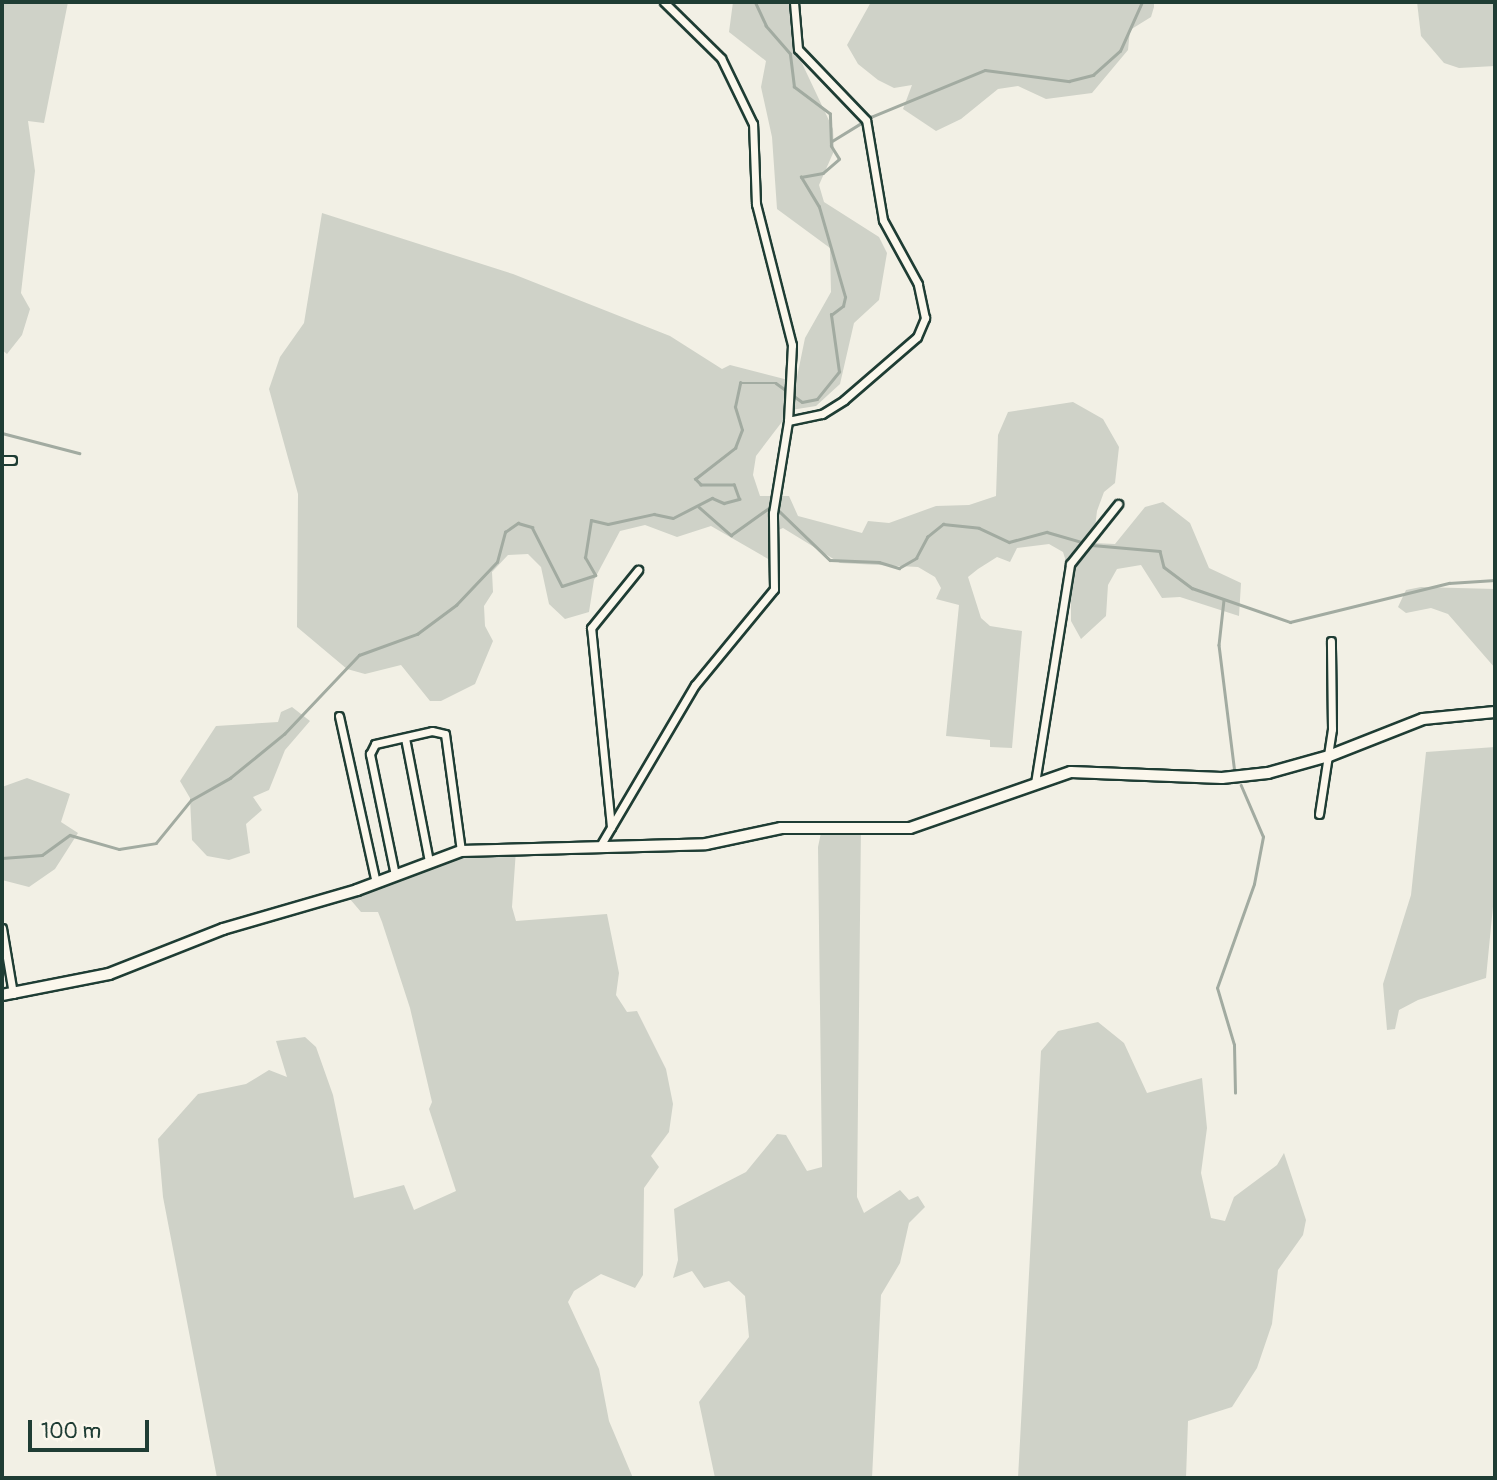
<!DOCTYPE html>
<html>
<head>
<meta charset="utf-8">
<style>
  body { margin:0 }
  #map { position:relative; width:1497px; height:1480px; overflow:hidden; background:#f2f0e5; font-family:Pangolin,sans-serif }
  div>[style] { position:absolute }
  .green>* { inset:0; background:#cfd2c8 }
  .stream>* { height:2.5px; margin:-1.25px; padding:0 1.25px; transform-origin:1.25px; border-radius:1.25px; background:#a2aba1 }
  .roads { filter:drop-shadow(2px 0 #1f3d34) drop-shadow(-2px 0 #1f3d34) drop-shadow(0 2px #1f3d34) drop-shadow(0 -2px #1f3d34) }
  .street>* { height:7px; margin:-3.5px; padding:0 3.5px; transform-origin:3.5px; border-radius:3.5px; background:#fbf7ec }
  .secondary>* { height:10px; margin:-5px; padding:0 5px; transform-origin:5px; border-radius:5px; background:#fbf7ec }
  span { translate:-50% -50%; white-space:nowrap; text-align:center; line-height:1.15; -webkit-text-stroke:5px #fbf7ec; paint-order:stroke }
  .frame { position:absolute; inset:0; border:4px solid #1f3d34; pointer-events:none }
  .scale { position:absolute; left:28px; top:1420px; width:121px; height:32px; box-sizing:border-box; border:4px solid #1f3d34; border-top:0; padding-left:9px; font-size:21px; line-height:24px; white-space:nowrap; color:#1f3d34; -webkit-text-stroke:5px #fbf7ec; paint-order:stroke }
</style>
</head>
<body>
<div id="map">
  <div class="green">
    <i style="clip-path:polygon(2px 2px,68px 2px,44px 123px,28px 121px,35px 171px,21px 293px,30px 309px,22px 335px,7px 354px,2px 350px)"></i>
    <i style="clip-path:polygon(733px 2px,797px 2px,800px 59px,833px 129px,834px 151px,819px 185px,824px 202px,879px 237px,887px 253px,879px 300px,854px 323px,840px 384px,816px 406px,791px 410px,756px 456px,753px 475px,760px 496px,789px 496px,798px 516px,862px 533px,868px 521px,889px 523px,936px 506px,969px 505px,996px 496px,998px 435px,1008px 412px,1073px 402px,1103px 419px,1119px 447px,1115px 483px,1104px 492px,1097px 511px,1093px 543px,1115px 544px,1145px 507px,1163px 502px,1190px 523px,1209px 568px,1241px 583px,1239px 616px,1180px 597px,1162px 598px,1141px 565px,1117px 569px,1108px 585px,1106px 616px,1081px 639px,1071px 621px,1071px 577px,1063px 552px,1049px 544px,1017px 548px,1010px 562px,997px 557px,978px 569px,968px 577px,981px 618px,990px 626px,1022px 631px,1012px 748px,990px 747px,990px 740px,946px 736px,959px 605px,936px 599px,941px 588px,935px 577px,918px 567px,840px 563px,783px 528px,776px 531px,770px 560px,711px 526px,677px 537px,645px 525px,620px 531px,594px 580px,589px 612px,565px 619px,549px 604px,541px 567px,528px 554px,508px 555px,492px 572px,493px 592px,484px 606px,485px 626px,493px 641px,475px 684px,441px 701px,430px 701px,401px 665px,365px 674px,347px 669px,297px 627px,298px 494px,269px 389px,280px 357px,304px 323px,322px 213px,513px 274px,670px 336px,722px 369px,730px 365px,796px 382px,805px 338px,831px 292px,830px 248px,777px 209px,772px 137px,761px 87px,766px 61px,729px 32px)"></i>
    <i style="clip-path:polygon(871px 2px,1154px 2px,1154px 7px,1151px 17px,1130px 30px,1128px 50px,1092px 93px,1046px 99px,1018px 86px,998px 89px,961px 119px,936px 131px,903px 109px,912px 85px,894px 88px,878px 80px,858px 64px,847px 45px)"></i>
    <i style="clip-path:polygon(1417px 2px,1495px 2px,1495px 66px,1459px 68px,1444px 63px,1421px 36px)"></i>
    <i style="clip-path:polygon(1421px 587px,1495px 589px,1495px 668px,1448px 614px,1431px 608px,1406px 613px,1398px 607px,1406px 590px)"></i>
    <i style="clip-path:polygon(292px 707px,310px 721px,285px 750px,269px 790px,253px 797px,262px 810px,246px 824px,250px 853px,229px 860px,207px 856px,192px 840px,190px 798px,180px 781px,216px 726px,278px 722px,281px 712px)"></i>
    <i style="clip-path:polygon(1495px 747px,1495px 886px,1486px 978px,1418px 1000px,1399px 1010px,1395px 1029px,1387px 1030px,1383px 984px,1411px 895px,1426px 752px)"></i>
    <i style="clip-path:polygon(27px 778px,70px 794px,61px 822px,78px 833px,55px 869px,29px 887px,2px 880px,2px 787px)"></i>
    <i style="clip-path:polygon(823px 823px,861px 825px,857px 1197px,864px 1213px,900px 1190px,909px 1200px,918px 1196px,925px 1207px,909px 1223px,900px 1263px,881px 1295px,872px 1478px,715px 1478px,699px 1402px,749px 1337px,745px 1296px,729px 1281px,704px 1288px,692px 1271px,673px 1278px,678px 1260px,674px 1209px,746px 1172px,777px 1134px,786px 1135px,807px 1171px,822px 1167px,818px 847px)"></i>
    <i style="clip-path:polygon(516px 850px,512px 907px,516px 921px,607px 914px,619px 973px,616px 995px,627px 1012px,637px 1011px,666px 1069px,673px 1104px,669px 1132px,651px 1156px,659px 1167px,644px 1188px,643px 1275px,635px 1288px,601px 1274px,574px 1291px,568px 1302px,599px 1369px,609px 1421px,633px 1478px,217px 1478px,163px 1197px,158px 1139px,198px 1094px,246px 1084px,269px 1070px,287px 1077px,276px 1041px,305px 1037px,316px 1047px,333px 1095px,354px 1198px,404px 1185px,414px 1210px,456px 1191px,429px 1109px,432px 1102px,410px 1008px,382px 922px,378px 912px,361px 912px,344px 892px,461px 853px)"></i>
    <i style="clip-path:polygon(1098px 1022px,1124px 1043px,1147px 1093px,1202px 1078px,1207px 1128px,1201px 1173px,1211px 1218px,1225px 1221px,1234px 1197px,1277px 1165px,1284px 1153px,1306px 1220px,1303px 1235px,1278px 1270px,1272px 1324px,1257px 1368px,1232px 1407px,1188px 1421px,1186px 1478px,1018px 1478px,1041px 1051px,1058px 1031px)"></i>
  </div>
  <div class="stream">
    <i style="left:832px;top:141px;width:46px;rotate:-31.6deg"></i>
    <i style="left:871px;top:117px;width:123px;rotate:-22.4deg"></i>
    <i style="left:985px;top:70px;width:85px;rotate:7.5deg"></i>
    <i style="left:1069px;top:81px;width:25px;rotate:-14deg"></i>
    <i style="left:1093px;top:75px;width:36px;rotate:-42deg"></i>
    <i style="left:1120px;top:51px;width:54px;rotate:-65.8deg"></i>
    <i style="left:2px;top:433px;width:80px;rotate:14.6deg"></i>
    <i style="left:699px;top:507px;width:43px;rotate:41.2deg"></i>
    <i style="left:731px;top:535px;width:52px;rotate:-35.5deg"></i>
    <i style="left:773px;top:505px;width:79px;rotate:44deg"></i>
    <i style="left:830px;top:560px;width:49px;rotate:2.3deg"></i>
    <i style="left:879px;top:562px;width:21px;rotate:17deg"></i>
    <i style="left:899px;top:568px;width:20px;rotate:-30deg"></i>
    <i style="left:916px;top:558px;width:24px;rotate:-62deg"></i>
    <i style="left:927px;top:537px;width:21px;rotate:-39deg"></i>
    <i style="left:943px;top:524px;width:36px;rotate:6deg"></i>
    <i style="left:979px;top:528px;width:33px;rotate:25deg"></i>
    <i style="left:1009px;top:542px;width:39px;rotate:-15deg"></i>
    <i style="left:1047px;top:532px;width:47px;rotate:16.1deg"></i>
    <i style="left:1092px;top:545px;width:68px;rotate:5deg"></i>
    <i style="left:1160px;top:551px;width:16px;rotate:76deg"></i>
    <i style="left:1164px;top:567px;width:35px;rotate:37deg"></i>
    <i style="left:1192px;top:588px;width:104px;rotate:19.1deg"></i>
    <i style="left:1290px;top:622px;width:164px;rotate:-13.8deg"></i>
    <i style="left:1449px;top:583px;width:46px;rotate:-3.7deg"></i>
    <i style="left:1224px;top:600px;width:45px;rotate:96.3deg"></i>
    <i style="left:1219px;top:645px;width:129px;rotate:82.9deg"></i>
    <i style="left:2px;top:858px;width:40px;rotate:-4.3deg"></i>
    <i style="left:42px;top:855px;width:34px;rotate:-36deg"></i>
    <i style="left:70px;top:835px;width:51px;rotate:15.9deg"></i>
    <i style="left:119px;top:849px;width:37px;rotate:-9deg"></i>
    <i style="left:156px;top:843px;width:55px;rotate:-50.9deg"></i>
    <i style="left:191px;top:800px;width:45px;rotate:-29.4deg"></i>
    <i style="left:230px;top:778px;width:70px;rotate:-39.2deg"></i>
    <i style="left:284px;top:734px;width:109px;rotate:-46.5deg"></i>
    <i style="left:359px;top:655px;width:62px;rotate:-19.9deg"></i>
    <i style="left:417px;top:634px;width:49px;rotate:-36.6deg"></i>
    <i style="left:456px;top:605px;width:59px;rotate:-46.4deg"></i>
    <i style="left:497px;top:562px;width:31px;rotate:-75deg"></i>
    <i style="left:505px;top:532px;width:16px;rotate:-35deg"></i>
    <i style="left:518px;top:523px;width:15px;rotate:16deg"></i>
    <i style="left:532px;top:527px;width:66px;rotate:63deg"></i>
    <i style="left:562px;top:586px;width:35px;rotate:-18deg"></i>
    <i style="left:595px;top:575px;width:20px;rotate:-120deg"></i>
    <i style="left:585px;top:558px;width:38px;rotate:-81deg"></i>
    <i style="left:591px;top:520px;width:17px;rotate:13deg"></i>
    <i style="left:608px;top:524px;width:47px;rotate:-12.3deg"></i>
    <i style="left:654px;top:514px;width:19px;rotate:12deg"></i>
    <i style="left:673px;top:518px;width:44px;rotate:-27.1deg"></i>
    <i style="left:712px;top:498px;width:13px;rotate:23deg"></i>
    <i style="left:724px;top:503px;width:16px;rotate:-15deg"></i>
    <i style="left:739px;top:499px;width:15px;rotate:-110deg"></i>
    <i style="left:734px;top:485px;width:33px;rotate:180deg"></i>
    <i style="left:701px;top:485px;width:8px;rotate:-135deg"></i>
    <i style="left:695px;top:479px;width:51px;rotate:-37.8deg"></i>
    <i style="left:735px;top:448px;width:19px;rotate:-69deg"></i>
    <i style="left:742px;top:430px;width:24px;rotate:-107deg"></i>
    <i style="left:735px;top:407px;width:25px;rotate:-78deg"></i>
    <i style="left:740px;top:383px;width:36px"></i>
    <i style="left:776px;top:383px;width:32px;rotate:36deg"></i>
    <i style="left:802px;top:402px;width:15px;rotate:-11deg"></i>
    <i style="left:817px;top:399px;width:35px;rotate:-51deg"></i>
    <i style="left:839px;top:372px;width:58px;rotate:-98deg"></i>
    <i style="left:831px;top:315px;width:15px;rotate:-37deg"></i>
    <i style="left:843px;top:306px;width:9px;rotate:-77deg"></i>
    <i style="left:845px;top:297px;width:94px;rotate:-106.1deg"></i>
    <i style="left:819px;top:207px;width:35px;rotate:-121deg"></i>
    <i style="left:801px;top:177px;width:22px;rotate:-10deg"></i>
    <i style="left:823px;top:173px;width:21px;rotate:-41deg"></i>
    <i style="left:839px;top:159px;width:15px;rotate:-122deg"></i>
    <i style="left:831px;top:146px;width:32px;rotate:-92deg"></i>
    <i style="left:830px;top:114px;width:45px;rotate:-143.1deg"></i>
    <i style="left:794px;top:87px;width:33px;rotate:-97deg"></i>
    <i style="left:790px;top:54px;width:37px;rotate:-131deg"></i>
    <i style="left:766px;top:26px;width:26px;rotate:-115deg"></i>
    <i style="left:1235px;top:1093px;width:48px;rotate:-91.2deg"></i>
    <i style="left:1234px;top:1045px;width:59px;rotate:-106.6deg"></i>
    <i style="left:1217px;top:988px;width:110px;rotate:-70.4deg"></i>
    <i style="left:1254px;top:884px;width:48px;rotate:-79.2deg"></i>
    <i style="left:1263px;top:837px;width:56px;rotate:-113.3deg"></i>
  </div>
  <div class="roads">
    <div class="street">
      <i style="left:788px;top:421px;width:35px;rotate:-12deg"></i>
      <i style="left:822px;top:414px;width:26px;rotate:-32deg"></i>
      <i style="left:844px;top:400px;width:96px;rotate:-40.8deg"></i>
      <i style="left:917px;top:337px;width:21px;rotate:-67deg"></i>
      <i style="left:925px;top:318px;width:35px;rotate:-102deg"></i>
      <i style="left:918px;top:284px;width:73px;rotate:-118.7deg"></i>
      <i style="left:883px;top:220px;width:101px;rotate:-99.6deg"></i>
      <i style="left:866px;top:120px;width:98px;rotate:-133.8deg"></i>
      <i style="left:798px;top:49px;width:47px;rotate:-94.9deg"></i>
      <i style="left:2px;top:460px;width:10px"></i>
      <i style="left:339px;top:716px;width:171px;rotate:77.5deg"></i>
      <i style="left:405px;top:738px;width:125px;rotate:79deg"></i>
      <i style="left:1035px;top:783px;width:222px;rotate:-80.9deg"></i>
      <i style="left:1070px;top:564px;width:77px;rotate:-51.3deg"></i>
      <i style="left:1319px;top:814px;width:86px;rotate:-81.3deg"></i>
      <i style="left:1332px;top:729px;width:88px;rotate:-90.7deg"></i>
      <i style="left:611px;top:827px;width:200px;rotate:-95.7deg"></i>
      <i style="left:591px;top:628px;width:75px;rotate:-51deg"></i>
      <i style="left:600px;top:846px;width:187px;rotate:-59.5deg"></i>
      <i style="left:695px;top:685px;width:124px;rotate:-50.5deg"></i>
      <i style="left:774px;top:589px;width:76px;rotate:-90.8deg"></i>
      <i style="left:773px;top:513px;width:93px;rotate:-80.7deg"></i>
      <i style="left:788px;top:421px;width:76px;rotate:-87deg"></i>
      <i style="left:792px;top:345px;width:146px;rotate:-104.3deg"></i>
      <i style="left:756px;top:204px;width:80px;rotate:-92.1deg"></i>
      <i style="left:753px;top:124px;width:73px;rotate:-115.9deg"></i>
      <i style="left:721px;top:58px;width:80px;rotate:-135.5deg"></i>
      <i style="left:395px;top:875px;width:124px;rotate:-101.7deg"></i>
      <i style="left:370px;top:754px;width:11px;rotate:-63deg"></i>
      <i style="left:375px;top:744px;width:58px;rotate:-12.8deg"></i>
      <i style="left:432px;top:731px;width:13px;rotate:13deg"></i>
      <i style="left:445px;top:734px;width:118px;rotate:82.2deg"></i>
      <i style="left:2px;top:928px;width:67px;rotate:80.5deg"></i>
    </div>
    <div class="secondary">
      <i style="left:2px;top:995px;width:109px;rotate:-11.1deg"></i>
      <i style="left:109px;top:974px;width:123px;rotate:-21.5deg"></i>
      <i style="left:223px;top:929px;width:140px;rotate:-16.2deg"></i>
      <i style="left:357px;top:890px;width:111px;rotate:-20.6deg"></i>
      <i style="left:461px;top:851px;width:245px;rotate:-1.6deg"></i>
      <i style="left:706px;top:844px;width:77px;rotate:-12deg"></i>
      <i style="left:781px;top:828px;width:129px"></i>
      <i style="left:910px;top:828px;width:170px;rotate:-19.2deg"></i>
      <i style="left:1071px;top:772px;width:151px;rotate:2.3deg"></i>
      <i style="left:1222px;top:778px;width:46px;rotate:-6.2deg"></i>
      <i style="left:1268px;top:773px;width:63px;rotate:-15.6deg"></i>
      <i style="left:1329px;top:756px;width:101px;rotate:-21.5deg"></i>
      <i style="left:1423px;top:719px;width:72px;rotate:-5.6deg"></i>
    </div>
  </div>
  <div class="frame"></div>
  <div class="scale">100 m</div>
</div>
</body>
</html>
